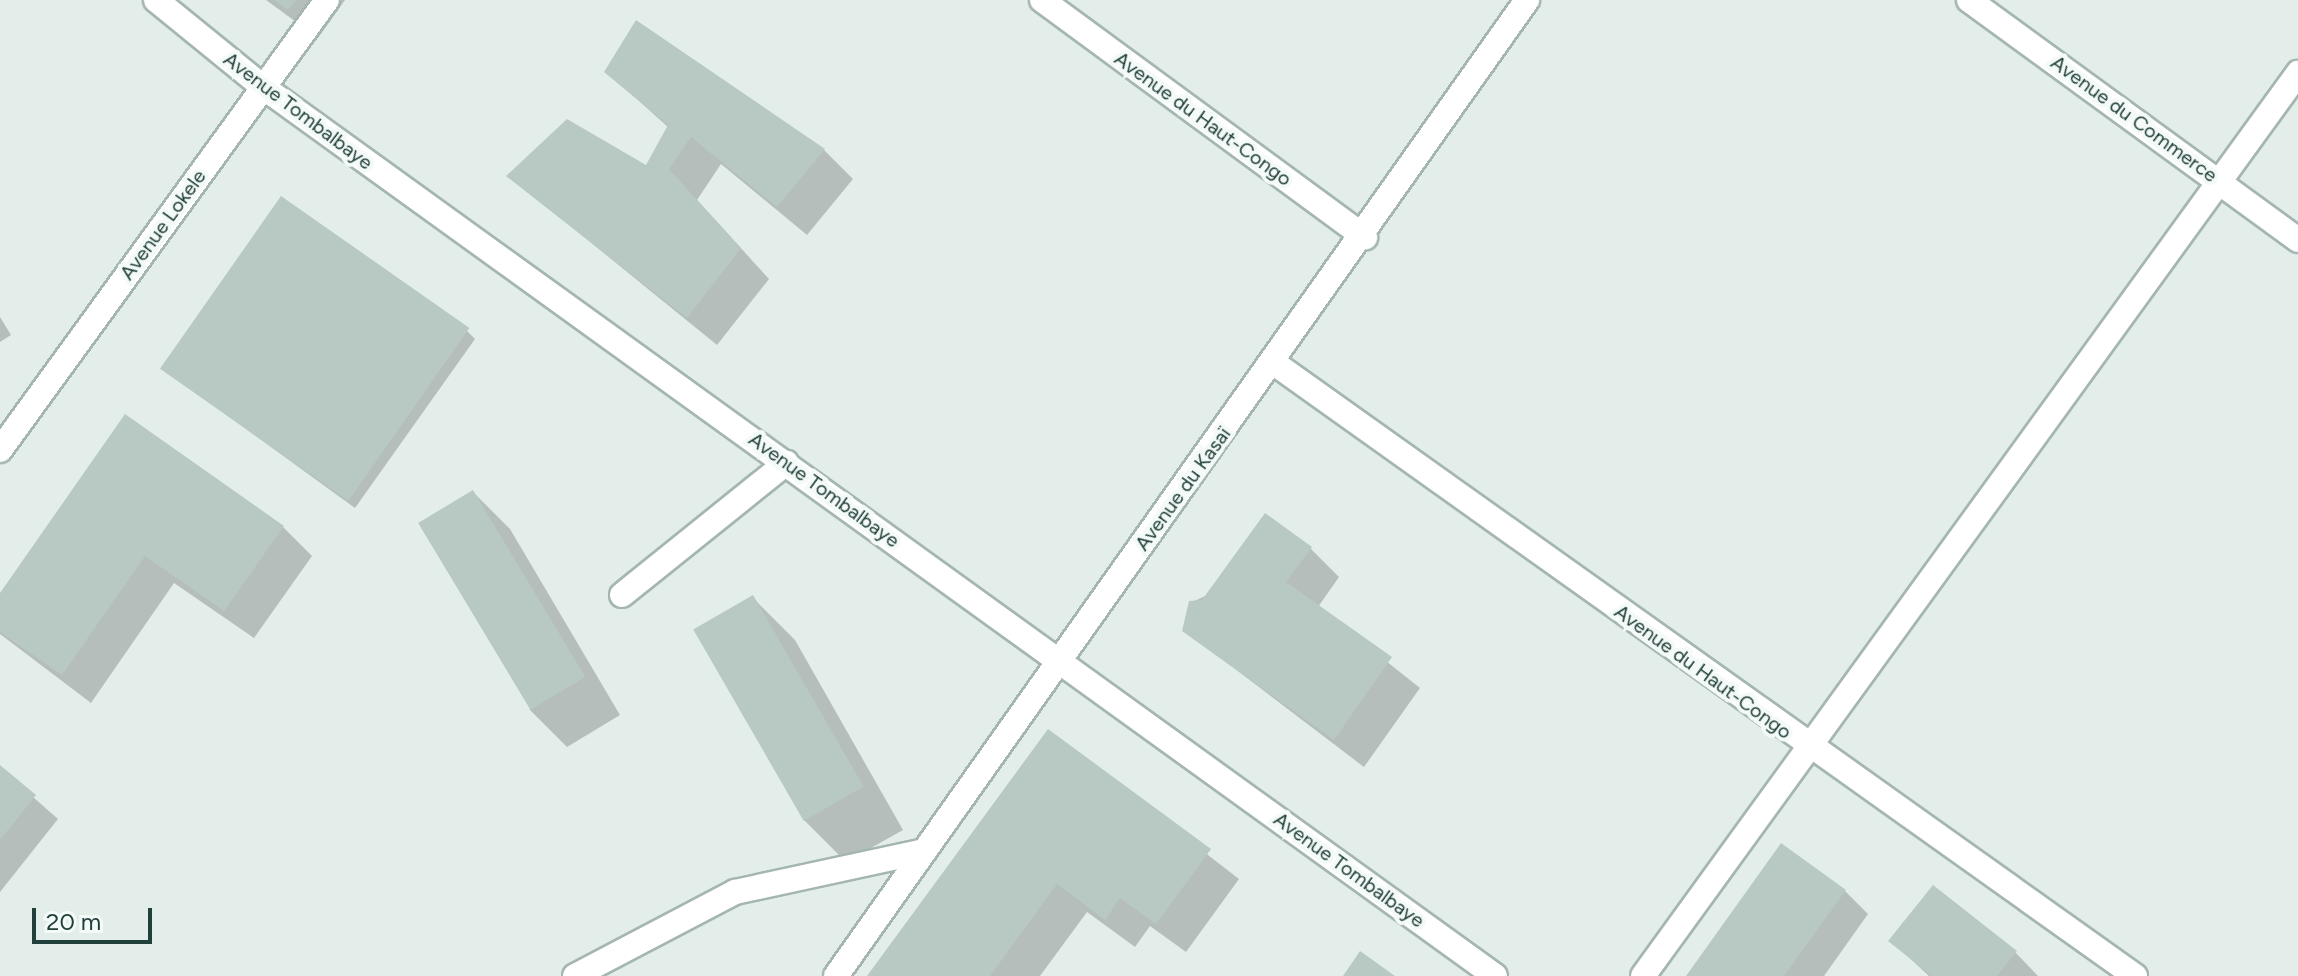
<!DOCTYPE html>
<html>
<head>
<meta charset="utf-8">
<style>
  body { margin:0 }
  #map { position:relative; width:2298px; height:976px; overflow:hidden; background:#e3eeea; font-family:Figtree,sans-serif }
  div>[style] { position:absolute }
  .shadow>* { inset:0; background:#0003 }
  .building>* { inset:0; background:#b8c9c3; transform-origin:0 0 }
  .roads { filter:drop-shadow(2px 0 #a5b6b2) drop-shadow(-2px 0 #a5b6b2) drop-shadow(0 2px #a5b6b2) drop-shadow(0 -2px #a5b6b2) }
  .minor>* { height:24px; margin:-12px; padding:0 12px; transform-origin:12px; border-radius:12px; background:#fff }
  span { translate:-50% -50%; white-space:nowrap; text-align:center; line-height:1.15; -webkit-text-stroke:8px #f4faf7; paint-order:stroke }
  .street-label { font-size:20px; color:#21403b }
  .scale { position:absolute; left:32px; top:908px; width:120px; height:36px; box-sizing:border-box; border:4px solid #21403b; border-top:0; padding-left:10px; font-size:24px; line-height:28px; white-space:nowrap; color:#21403b; -webkit-text-stroke:6px #f4faf7; paint-order:stroke }
</style>
</head>
<body>
<div id="map">
  <div class="shadow">
    <i style="clip-path:polygon(266px 0,345px 0,318px 38px)"></i>
    <i style="clip-path:polygon(636px 23px,824px 150px,853px 179px,807px 235px,721px 164px,697px 200px,769px 279px,717px 345px,509px 176px,647px 168px,669px 128px,607px 72px)"></i>
    <i style="clip-path:polygon(0 317px,11px 335px,0 342px)"></i>
    <i style="clip-path:polygon(467px 331px,475px 339px,355px 508px,162px 368px)"></i>
    <i style="clip-path:polygon(125px 417px,283px 527px,312px 556px,254px 638px,174px 583px,91px 703px,0 634px,0 597px)"></i>
    <i style="clip-path:polygon(473px 492px,510px 529px,620px 715px,567px 747px,530px 710px)"></i>
    <i style="clip-path:polygon(1310px 548px,1339px 577px,1318px 607px,1420px 688px,1364px 767px,1184px 630px,1190px 603px)"></i>
    <i style="clip-path:polygon(753px 598px,795px 640px,903px 830px,846px 862px,803px 819px)"></i>
    <i style="clip-path:polygon(1048px 731px,1239px 879px,1186px 952px,1150px 926px,1135px 947px,1087px 912px,1040px 976px,869px 976px)"></i>
    <i style="clip-path:polygon(0 768px,58px 819px,0 892px)"></i>
    <i style="clip-path:polygon(1845px 891px,1868px 914px,1824px 976px,1688px 976px)"></i>
    <i style="clip-path:polygon(1891px 941px,2015px 952px,2038px 976px,1929px 976px)"></i>
  </div>
  <div class="building">
    <i style="clip-path:polygon(274px 0,296px 0,288px 10px)"></i>
    <i style="clip-path:polygon(636px 20px,825px 149px,777px 207px,691px 137px,669px 169px,741px 248px,687px 318px,506px 176px,567px 119px,646px 165px,668px 125px,604px 72px)"></i>
    <i style="left:281px;top:196px;width:230px;height:211px;rotate:35deg"></i>
    <i style="clip-path:polygon(125px 414px,284px 526px,224px 611px,145px 556px,62px 675px,0 632px,0 593px)"></i>
    <i style="left:473px;top:490px;width:218px;height:64px;rotate:59deg"></i>
    <i style="clip-path:polygon(1265px 513px,1312px 547px,1286px 582px,1392px 657px,1334px 740px,1182px 631px,1189px 601px,1202px 600px)"></i>
    <i style="left:753px;top:595px;width:221px;height:69px;rotate:60deg"></i>
    <i style="clip-path:polygon(1048px 729px,1211px 849px,1156px 924px,1120px 898px,1105px 920px,1057px 884px,990px 976px,867px 976px)"></i>
    <i style="clip-path:polygon(0 765px,36px 795px,0 840px)"></i>
    <i style="clip-path:polygon(1781px 843px,1846px 890px,1784px 976px,1686px 976px)"></i>
    <i style="clip-path:polygon(1933px 885px,2017px 951px,1997px 976px,1932px 976px,1888px 941px)"></i>
    <i style="clip-path:polygon(1360px 951px,1395px 976px,1343px 976px)"></i>
  </div>
  <div class="roads">
    <div class="minor">
      <i style="left:156px;top:0;width:138px;rotate:39.1deg"></i>
      <i style="left:263px;top:87px;width:1519px;rotate:35.81deg"></i>
      <i style="left:1042px;top:0;width:401px;rotate:36.3deg"></i>
      <i style="left:1969px;top:0;width:407px;rotate:36.1deg"></i>
      <i style="left:1274px;top:363px;width:1057px;rotate:35.45deg"></i>
      <i style="left:0;top:450px;width:556px;rotate:-54deg"></i>
      <i style="left:622px;top:595px;width:211px;rotate:-38.8deg"></i>
      <i style="left:575px;top:976px;width:181px;rotate:-27.7deg"></i>
      <i style="left:735px;top:892px;width:194px;rotate:-12.2deg"></i>
      <i style="left:836px;top:976px;width:1196px;rotate:-54.7deg"></i>
      <i style="left:1643px;top:976px;width:1116px;rotate:-54.04deg"></i>
    </div>
  </div>
  <div class="street-label">
    <span style="left:298px;top:111px;rotate:37deg">Avenue Tombalbaye</span>
    <span style="left:1203px;top:119px;rotate:36deg">Avenue du Haut-Congo</span>
    <span style="left:2134px;top:119px;rotate:36deg">Avenue du Commerce</span>
    <span style="left:163px;top:225px;rotate:-54deg">Avenue Lokele</span>
    <span style="left:1183px;top:489px;rotate:-54deg">Avenue du Kasaï</span>
    <span style="left:824px;top:490px;rotate:36deg">Avenue Tombalbaye</span>
    <span style="left:1703px;top:672px;rotate:36deg">Avenue du Haut-Congo</span>
    <span style="left:1349px;top:870px;rotate:36deg">Avenue Tombalbaye</span>
  </div>
  <div class="scale">20 m</div>
</div>
</body>
</html>
